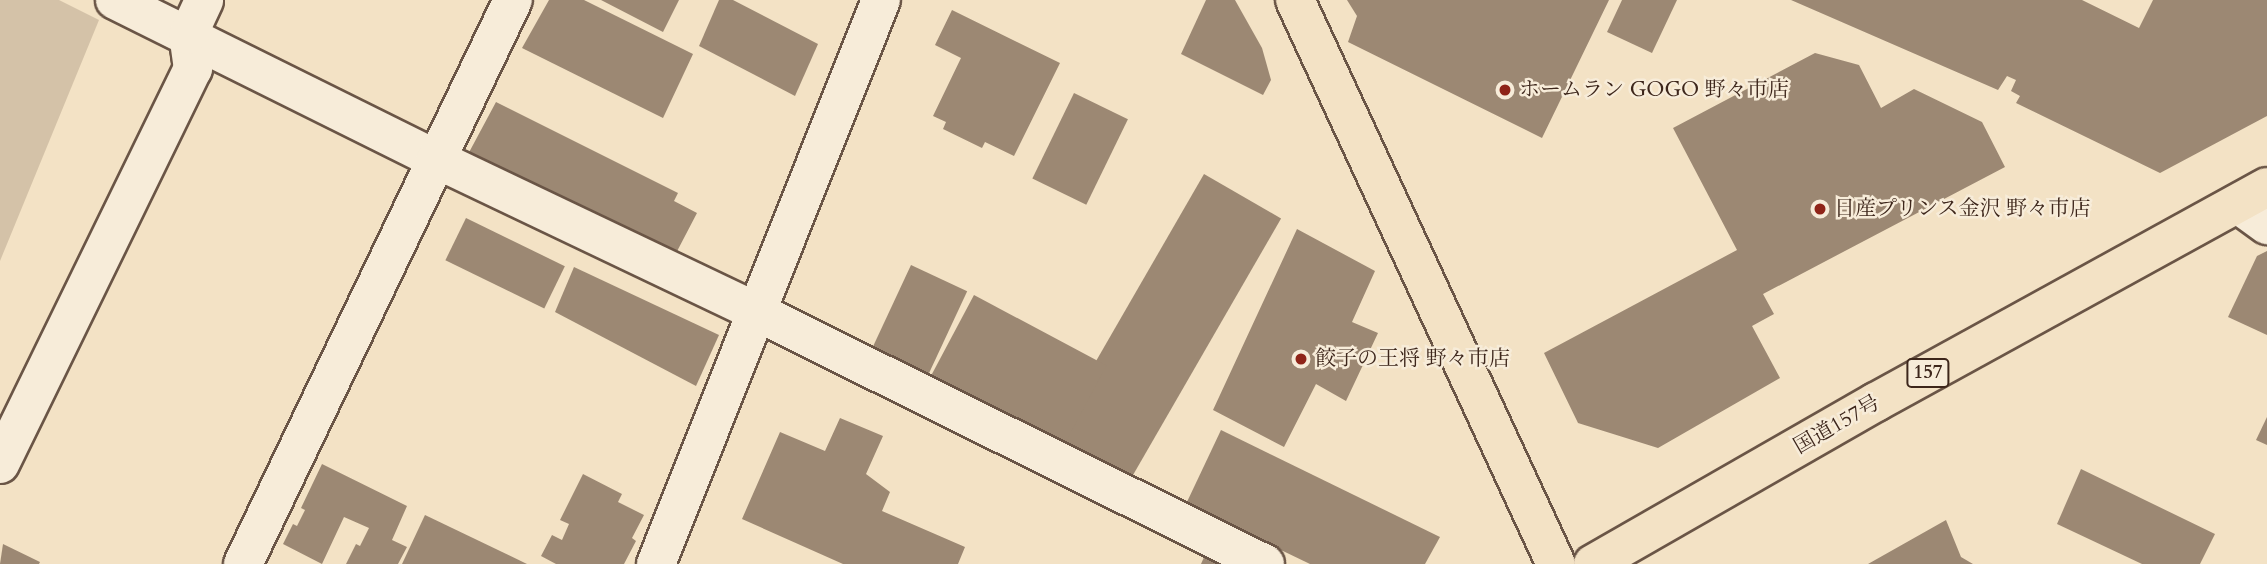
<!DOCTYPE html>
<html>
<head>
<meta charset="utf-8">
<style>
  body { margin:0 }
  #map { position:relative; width:2267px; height:564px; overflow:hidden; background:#f3e2c5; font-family:Cardo,"Noto Serif JP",serif }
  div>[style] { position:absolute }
  .green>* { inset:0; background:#d4c2a8 }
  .building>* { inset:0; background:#9c8873; transform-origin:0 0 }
  .roads { filter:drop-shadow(2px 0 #6a5546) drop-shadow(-2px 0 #6a5546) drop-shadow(0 2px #6a5546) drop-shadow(0 -2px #6a5546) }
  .minor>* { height:38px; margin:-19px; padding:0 19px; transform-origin:19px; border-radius:19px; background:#f7ecd9 }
  .major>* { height:38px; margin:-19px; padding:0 19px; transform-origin:19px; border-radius:19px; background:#f3e2c5 }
  .highway>* { height:38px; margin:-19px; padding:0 19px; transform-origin:19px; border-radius:19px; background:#f3e2c5 }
  .dots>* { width:19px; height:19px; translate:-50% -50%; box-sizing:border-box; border:4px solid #f7ecd9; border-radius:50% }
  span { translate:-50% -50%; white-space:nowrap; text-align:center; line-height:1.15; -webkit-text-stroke:5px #f7ecd9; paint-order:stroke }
  .shield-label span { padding:2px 5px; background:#f7ecd9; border:2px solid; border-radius:5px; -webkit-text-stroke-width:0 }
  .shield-label { font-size:19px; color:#3d261b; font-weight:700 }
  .poi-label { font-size:21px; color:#3d261b }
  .left { translate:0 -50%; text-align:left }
  .street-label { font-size:21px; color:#3d261b }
</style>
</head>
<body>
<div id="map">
  <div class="green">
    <i style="clip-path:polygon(0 0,59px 0,99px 20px,0 261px)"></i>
  </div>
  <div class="building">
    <i style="clip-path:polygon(549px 0,584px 0,693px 54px,663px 118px,522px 48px)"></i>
    <i style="clip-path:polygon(601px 0,679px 0,663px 32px)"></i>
    <i style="clip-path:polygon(719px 0,733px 0,818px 44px,795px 96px,699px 46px)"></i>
    <i style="clip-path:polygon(1206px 0,1235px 0,1262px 48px,1271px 80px,1263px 95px,1181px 54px)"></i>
    <i style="clip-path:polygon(1347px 0,1609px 0,1542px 138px,1348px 42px,1357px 16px)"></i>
    <i style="clip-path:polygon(1622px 0,1677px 0,1652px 53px,1607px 32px)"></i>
    <i style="clip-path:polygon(1791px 0,2082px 0,2139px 28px,2153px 0,2267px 0,2267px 116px,2160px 173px,2016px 103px,2020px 96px,2011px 91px,2016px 80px,2007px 76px,1998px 90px)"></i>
    <i style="clip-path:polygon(952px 10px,1060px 63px,1014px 156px,985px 142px,982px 148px,943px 129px,946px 122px,933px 116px,961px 58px,935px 45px)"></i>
    <i style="clip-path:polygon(1815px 53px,1859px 65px,1881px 108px,1914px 89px,1982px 122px,2005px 167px,1763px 294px,1774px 314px,1752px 326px,1780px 378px,1658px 448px,1578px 423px,1544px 353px,1737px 250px,1673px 128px)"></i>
    <i style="left:1074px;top:93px;width:60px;height:95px;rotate:26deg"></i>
    <i style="clip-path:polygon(496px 102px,678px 193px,674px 201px,697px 213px,673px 259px,466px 158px)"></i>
    <i style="left:1204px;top:174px;width:89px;height:301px;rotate:30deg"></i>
    <i style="left:466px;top:218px;width:110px;height:47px;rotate:26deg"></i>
    <i style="clip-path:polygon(1297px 229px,1375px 271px,1352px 322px,1378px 333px,1346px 401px,1316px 384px,1284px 447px,1213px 410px)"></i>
    <i style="clip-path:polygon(2267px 251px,2267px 335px,2228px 317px,2257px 256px)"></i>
    <i style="left:911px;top:265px;width:62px;height:99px;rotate:25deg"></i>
    <i style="clip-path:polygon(574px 267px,719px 335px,696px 386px,555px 312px)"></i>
    <i style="left:974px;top:295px;width:150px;height:100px;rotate:28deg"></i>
    <i style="clip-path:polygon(2267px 417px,2267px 445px,2256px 440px)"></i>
    <i style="clip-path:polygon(840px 418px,883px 436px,866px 474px,890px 492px,882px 511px,965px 547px,958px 564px,843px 564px,742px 519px,780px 432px,825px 451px)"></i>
    <i style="clip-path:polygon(1221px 430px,1440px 537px,1425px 564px,1310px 564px,1186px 504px)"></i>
    <i style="clip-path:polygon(322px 464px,407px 506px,392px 540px,407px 547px,398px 564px,346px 564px,356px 544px,360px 546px,369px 528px,344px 517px,322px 564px,283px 544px,293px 524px,297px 526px,305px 510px,301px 508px)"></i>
    <i style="clip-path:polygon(2081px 469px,2215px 534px,2200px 564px,2142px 564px,2057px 524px)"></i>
    <i style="clip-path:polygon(583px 474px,622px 494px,618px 502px,644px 515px,632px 538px,636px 541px,624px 564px,556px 564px,541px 556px,552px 535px,562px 540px,569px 524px,560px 520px)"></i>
    <i style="clip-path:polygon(425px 515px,527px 564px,402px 564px)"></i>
    <i style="clip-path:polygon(1946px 520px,1961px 557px,1973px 564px,1868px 564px)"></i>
    <i style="clip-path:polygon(3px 544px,40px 562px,39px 564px,0 564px)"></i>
    <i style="clip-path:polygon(1205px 555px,1223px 564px,1201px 564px)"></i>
  </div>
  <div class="roads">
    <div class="minor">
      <i style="left:115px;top:0;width:358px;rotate:26.4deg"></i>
      <i style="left:436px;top:159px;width:356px;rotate:25.5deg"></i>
      <i style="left:757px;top:312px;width:567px;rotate:26.38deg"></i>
      <i style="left:2238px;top:204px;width:36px;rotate:36deg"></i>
      <i style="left:0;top:464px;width:440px;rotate:-64deg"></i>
      <i style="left:193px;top:69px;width:34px;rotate:-98deg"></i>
      <i style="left:188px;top:35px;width:38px;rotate:-65deg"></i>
      <i style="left:243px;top:564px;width:625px;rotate:-64.42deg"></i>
      <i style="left:656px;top:564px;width:607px;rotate:-68.25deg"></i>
    </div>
    <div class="major">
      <i style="left:1295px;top:0;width:621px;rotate:65.17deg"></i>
    </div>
    <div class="highway">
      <i style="left:1593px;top:564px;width:326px;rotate:-29.8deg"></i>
      <i style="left:1876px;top:402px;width:446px;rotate:-28.8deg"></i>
    </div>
  </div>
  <div class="dots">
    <i style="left:1505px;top:90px;background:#8f2418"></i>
    <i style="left:1820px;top:209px;background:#8f2418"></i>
    <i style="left:1301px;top:359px;background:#8f2418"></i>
  </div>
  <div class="shield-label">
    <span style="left:1928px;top:373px">157</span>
  </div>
  <div class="poi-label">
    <span class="left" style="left:1519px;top:90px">ホームラン GOGO 野々市店</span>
    <span class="left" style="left:1834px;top:209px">日産プリンス金沢 野々市店</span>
    <span class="left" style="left:1315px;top:359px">餃子の王将 野々市店</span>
  </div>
  <div class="street-label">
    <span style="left:1837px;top:425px;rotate:-30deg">国道157号</span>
  </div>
</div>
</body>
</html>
